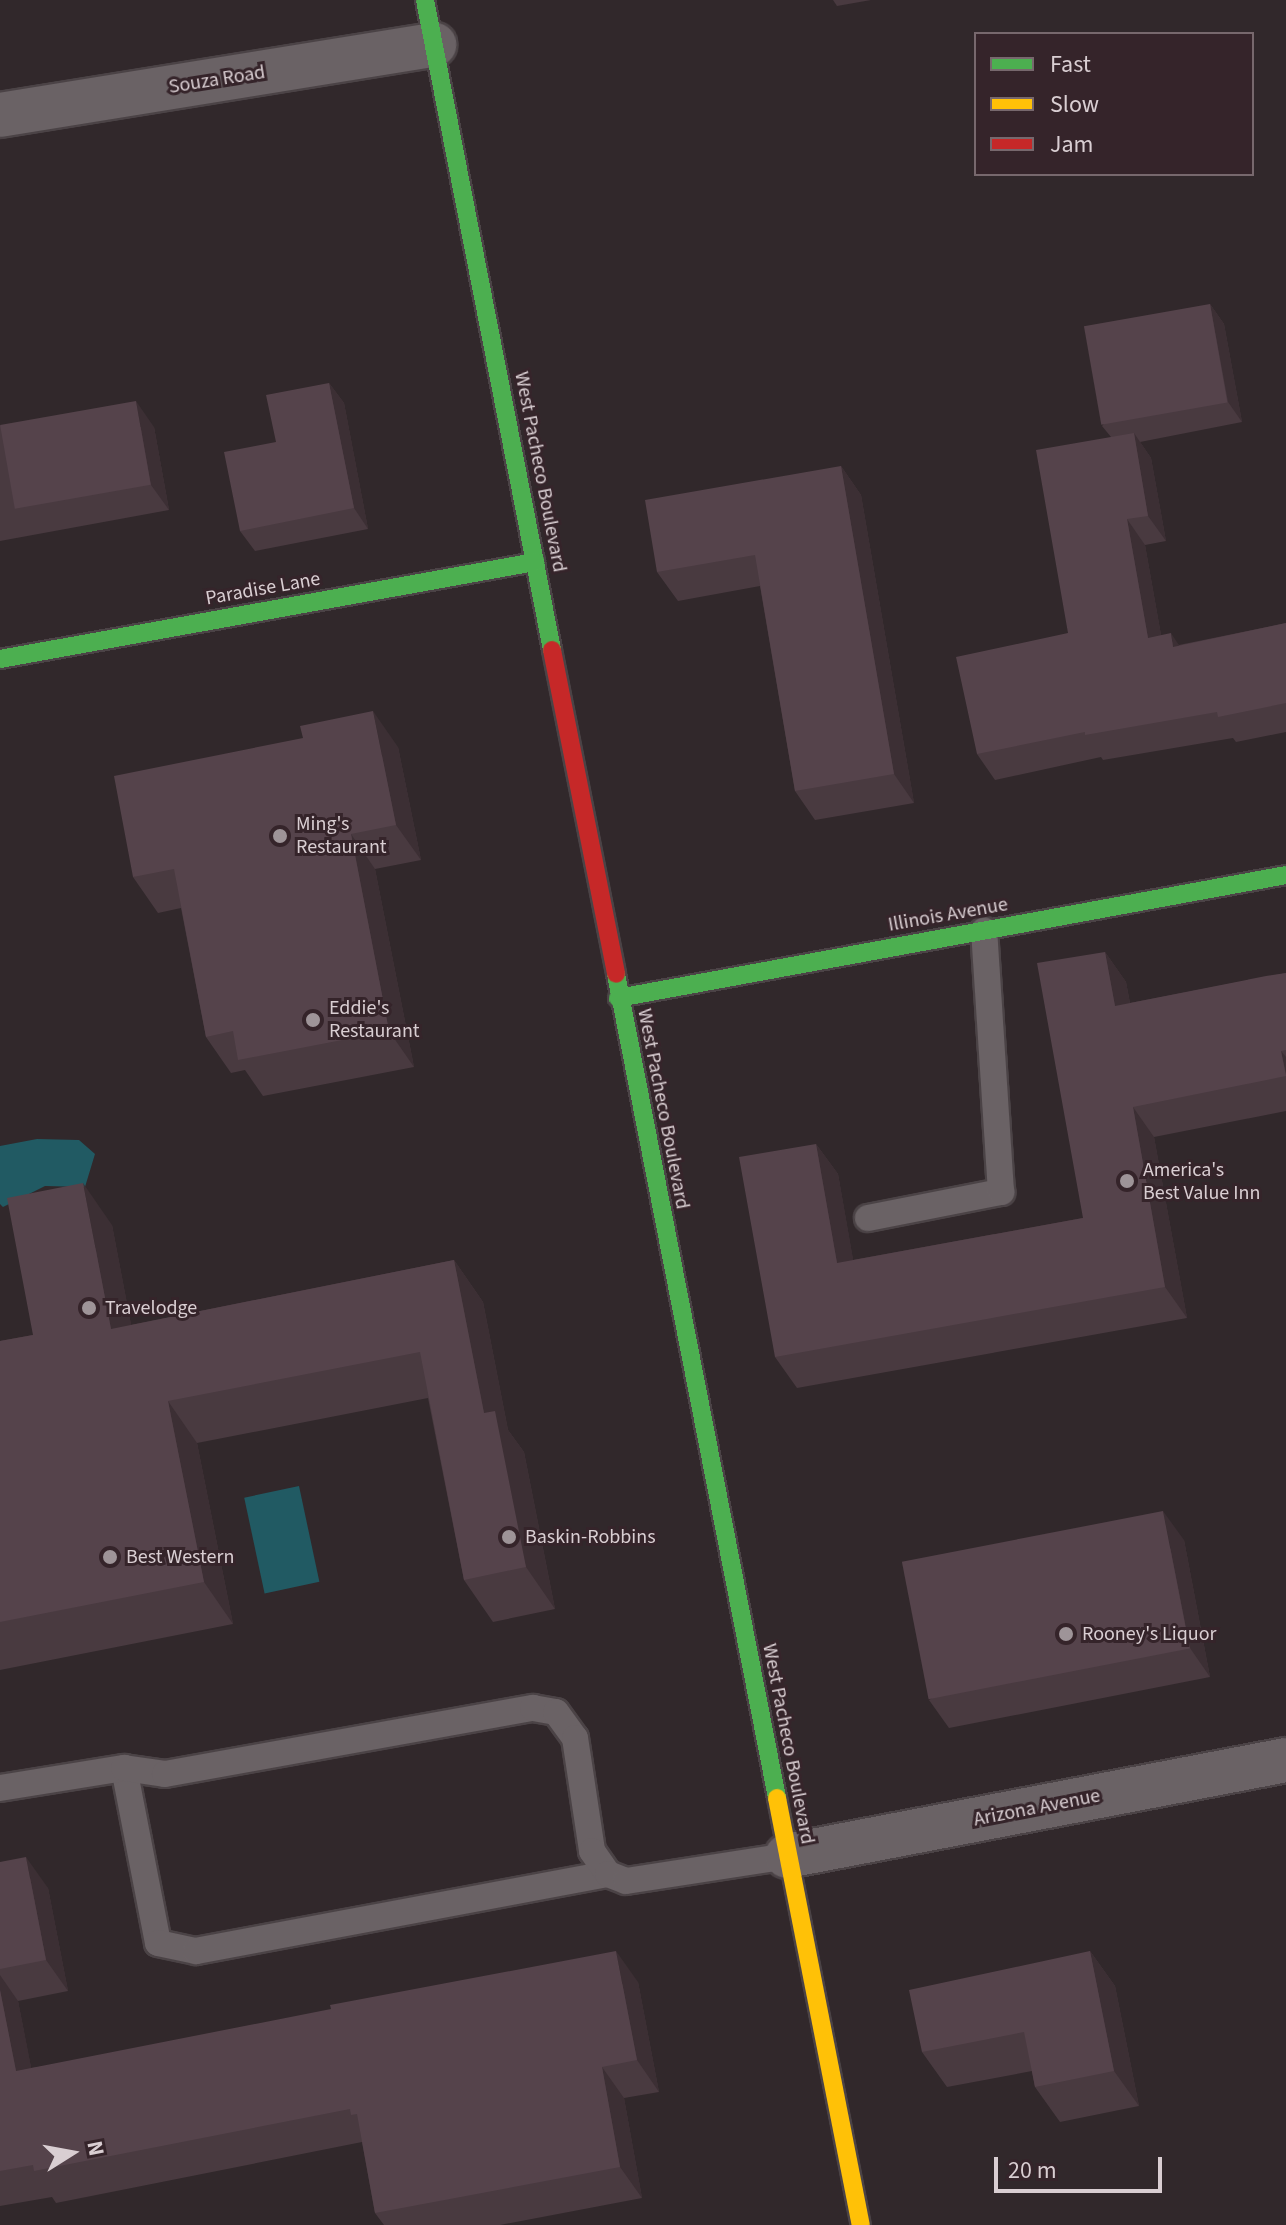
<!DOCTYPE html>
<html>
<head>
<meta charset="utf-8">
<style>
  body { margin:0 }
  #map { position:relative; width:1286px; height:2225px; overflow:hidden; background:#31282b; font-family:"Source Sans 3",sans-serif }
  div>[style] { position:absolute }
  .water>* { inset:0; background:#215a63; transform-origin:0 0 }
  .roads { filter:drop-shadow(2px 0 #4b4346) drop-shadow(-2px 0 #4b4346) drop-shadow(0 2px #4b4346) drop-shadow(0 -2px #4b4346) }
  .lane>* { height:26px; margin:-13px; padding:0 13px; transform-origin:13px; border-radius:13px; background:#6a6265 }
  .street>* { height:44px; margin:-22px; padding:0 22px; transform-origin:22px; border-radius:22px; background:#6a6265 }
  .fast>* { height:18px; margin:-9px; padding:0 9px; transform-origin:9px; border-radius:9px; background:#4caf50 }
  .slow>* { height:18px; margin:-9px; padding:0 9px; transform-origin:9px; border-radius:9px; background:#ffc107 }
  .jam>* { height:18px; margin:-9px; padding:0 9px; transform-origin:9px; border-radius:9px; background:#c62828 }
  .wall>* { inset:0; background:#493a40 }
  .shaded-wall>* { inset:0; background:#3c2f34 }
  .building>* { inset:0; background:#55434b; transform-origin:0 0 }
  .dots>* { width:22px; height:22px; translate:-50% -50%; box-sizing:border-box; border:4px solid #35242a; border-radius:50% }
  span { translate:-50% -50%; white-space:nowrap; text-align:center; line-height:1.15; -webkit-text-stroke:6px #35242a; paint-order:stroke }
  .street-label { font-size:20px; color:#d9ced2 }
  .poi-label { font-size:20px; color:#d9ced2 }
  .left { translate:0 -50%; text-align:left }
  .legend { position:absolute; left:974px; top:32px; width:280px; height:144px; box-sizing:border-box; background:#35242a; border:2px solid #77686d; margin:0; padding:10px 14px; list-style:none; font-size:24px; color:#d9ced2 }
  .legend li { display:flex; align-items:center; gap:16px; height:40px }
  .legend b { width:40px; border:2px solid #77686d }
  .north { position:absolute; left:32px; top:2113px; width:80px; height:80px; -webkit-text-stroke:6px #35242a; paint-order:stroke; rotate:79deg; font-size:22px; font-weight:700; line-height:32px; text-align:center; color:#d9ced2 }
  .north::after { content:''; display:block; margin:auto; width:28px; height:36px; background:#d9ced2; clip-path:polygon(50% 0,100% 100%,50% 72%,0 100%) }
  .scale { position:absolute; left:994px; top:2157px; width:168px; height:36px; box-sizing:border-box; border:4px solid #d9ced2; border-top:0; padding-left:10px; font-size:24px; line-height:28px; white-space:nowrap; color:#d9ced2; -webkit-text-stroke:6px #35242a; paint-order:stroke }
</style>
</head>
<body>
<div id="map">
  <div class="water">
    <i style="clip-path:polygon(37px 1139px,79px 1140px,95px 1154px,85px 1187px,45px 1186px,3px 1207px,0 1204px,0 1146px)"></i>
    <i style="left:299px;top:1486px;width:98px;height:56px;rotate:78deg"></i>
  </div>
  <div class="roads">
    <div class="lane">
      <i style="left:868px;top:1218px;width:136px;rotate:-11.1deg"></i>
      <i style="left:1001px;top:1192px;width:262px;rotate:-93.7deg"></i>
      <i style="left:124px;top:1768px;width:178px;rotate:79deg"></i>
      <i style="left:158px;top:1943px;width:39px;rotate:12deg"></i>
      <i style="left:196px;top:1951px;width:419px;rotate:-10.6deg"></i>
      <i style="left:0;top:1788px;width:126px;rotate:-9.2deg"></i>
      <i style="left:124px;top:1768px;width:41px;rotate:8.3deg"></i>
      <i style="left:165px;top:1774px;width:374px;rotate:-10.2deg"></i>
      <i style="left:533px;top:1708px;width:23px;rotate:10deg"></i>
      <i style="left:556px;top:1712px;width:32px;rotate:54deg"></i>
      <i style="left:575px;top:1738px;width:114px;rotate:81.4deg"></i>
      <i style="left:592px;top:1851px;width:28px;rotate:55deg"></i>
      <i style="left:608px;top:1874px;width:19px;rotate:21deg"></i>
      <i style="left:626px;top:1881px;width:163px;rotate:-8.8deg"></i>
    </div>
    <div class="street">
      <i style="left:0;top:115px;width:440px;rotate:-9.2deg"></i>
      <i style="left:787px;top:1856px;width:508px;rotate:-10.89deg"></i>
    </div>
    <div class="fast">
      <i style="left:425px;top:0;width:662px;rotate:78.94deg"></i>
      <i style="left:0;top:659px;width:544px;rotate:-10.28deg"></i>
      <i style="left:616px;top:974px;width:840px;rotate:78.94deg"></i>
      <i style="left:618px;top:998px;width:679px;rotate:-10.43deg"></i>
    </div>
    <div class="slow">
      <i style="left:777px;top:1798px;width:435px;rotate:78.9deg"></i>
    </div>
    <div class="jam">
      <i style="left:552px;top:650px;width:330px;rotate:78.8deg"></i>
    </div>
  </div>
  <div class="wall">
    <i style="clip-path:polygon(833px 0,871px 0,837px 6px)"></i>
    <i style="clip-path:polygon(1210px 304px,1224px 324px,1242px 422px,1140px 442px,1151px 458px,1166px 541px,1145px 545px,1161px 635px,1179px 645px,1286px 623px,1286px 732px,1236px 742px,1233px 738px,1103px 760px,1101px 757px,995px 780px,977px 754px,1068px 633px,1111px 437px,1102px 426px)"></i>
    <i style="clip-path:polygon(329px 383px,344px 403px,368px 529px,255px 551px,240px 531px,276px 442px)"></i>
    <i style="clip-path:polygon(0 426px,154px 427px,169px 510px,0 541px)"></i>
    <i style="clip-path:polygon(841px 466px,861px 495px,914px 803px,815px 820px,795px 791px,760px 586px,678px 601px,657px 572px)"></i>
    <i style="clip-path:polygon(398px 747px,421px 860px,375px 869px,414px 1067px,263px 1096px,245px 1070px,231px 1073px,206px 1037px,181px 908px,158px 913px,133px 877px)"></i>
    <i style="clip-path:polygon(1105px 952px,1126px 982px,1130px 1003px,1286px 973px,1286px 1111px,1154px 1137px,1187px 1318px,797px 1388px,775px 1357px,816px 1144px,838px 1174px,853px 1260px,1083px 1218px)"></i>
    <i style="clip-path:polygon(112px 1225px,131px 1325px,454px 1260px,483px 1302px,508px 1430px,524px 1452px,555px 1609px,493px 1622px,464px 1580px,428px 1398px,197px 1443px,233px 1624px,0 1670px,0 1341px,33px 1335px)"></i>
    <i style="clip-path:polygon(1184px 1540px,1210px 1677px,949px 1728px,929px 1700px)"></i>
    <i style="clip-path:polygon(0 1862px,48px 1888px,68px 1991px,18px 2001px,31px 2068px,638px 1982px,659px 2092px,624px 2098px,642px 2198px,500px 2225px,384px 2225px,375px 2213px,362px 2142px,56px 2203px,52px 2197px,0 2206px)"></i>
    <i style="clip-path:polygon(1090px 1951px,1115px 1986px,1139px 2106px,1060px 2122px,1035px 2087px,1032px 2071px,947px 2087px,922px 2052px)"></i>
  </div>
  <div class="shaded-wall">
    <i style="clip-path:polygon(1210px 304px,1224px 324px,1242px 422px,1228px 402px)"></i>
    <i style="clip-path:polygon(329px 383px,344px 403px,368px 529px,354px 508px)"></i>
    <i style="clip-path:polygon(136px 401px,154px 427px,169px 510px,151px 485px)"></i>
    <i style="clip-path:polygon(1134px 433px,1151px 458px,1166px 541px,1148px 516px)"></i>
    <i style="clip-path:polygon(841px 466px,861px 495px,914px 803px,894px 774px)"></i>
    <i style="clip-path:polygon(1127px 519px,1145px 545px,1166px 663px,1148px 638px)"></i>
    <i style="clip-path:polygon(1171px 633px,1188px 659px,1173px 647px)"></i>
    <i style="clip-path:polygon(373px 711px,398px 747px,421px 860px,396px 825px)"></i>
    <i style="clip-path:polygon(351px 834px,375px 869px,414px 1067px,389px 1031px)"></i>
    <i style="clip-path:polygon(1105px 952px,1126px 982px,1136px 1037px,1115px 1006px)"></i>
    <i style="clip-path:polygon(1281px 1051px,1286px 1057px,1286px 1074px)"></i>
    <i style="clip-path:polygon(1133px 1107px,1154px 1137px,1187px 1318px,1165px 1287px)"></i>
    <i style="clip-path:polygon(816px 1144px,838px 1174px,859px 1293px,837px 1263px)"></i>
    <i style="clip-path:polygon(83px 1183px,112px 1225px,140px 1371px,111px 1329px)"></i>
    <i style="clip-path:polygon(454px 1260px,483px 1302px,508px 1430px,524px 1452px,555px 1609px,526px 1567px,484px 1413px)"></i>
    <i style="clip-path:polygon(168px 1401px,197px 1443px,233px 1624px,204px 1582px)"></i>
    <i style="clip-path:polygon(1163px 1511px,1184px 1540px,1210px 1677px,1190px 1648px)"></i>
    <i style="clip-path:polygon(26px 1857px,48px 1888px,68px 1991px,46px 1960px)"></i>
    <i style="clip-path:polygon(616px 1951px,638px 1982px,659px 2092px,637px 2060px)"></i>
    <i style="clip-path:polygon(1090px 1951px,1115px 1986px,1139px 2106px,1114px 2071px)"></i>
    <i style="clip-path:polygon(0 1975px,18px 2001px,38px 2102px,16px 2071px,0 1990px)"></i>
    <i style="clip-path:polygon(602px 2067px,624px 2098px,642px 2198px,620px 2167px)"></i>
  </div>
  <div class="building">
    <i style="left:1210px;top:304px;width:100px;height:128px;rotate:80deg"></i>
    <i style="clip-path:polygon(329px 383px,354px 508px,240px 531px,224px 452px,276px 442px,266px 395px)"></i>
    <i style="left:136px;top:401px;width:85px;height:138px;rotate:80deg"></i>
    <i style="clip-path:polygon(1134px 433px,1148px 516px,1127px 519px,1148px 638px,1171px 633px,1173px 647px,1286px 623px,1286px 703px,1218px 717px,1217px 712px,1085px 735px,1085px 732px,977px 754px,956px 657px,1068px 633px,1036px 450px)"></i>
    <i style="clip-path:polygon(841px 466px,894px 774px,795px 791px,755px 555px,657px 572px,645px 500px)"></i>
    <i style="clip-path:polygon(373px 711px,396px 825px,351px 834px,389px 1031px,238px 1060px,233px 1031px,206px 1037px,174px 869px,133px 877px,114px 776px,303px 738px,300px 726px)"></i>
    <i style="clip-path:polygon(1105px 952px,1115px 1006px,1266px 976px,1286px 973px,1286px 1050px,1281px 1051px,1286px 1076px,1133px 1107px,1165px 1287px,775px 1357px,739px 1157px,816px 1144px,837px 1263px,1083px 1218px,1037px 963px)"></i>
    <i style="clip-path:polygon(83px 1183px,111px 1329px,454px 1260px,484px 1413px,495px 1411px,526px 1567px,464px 1580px,420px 1352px,168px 1401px,204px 1582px,0 1622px,0 1341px,33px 1335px,7px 1198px)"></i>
    <i style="left:1163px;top:1511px;width:140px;height:266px;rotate:79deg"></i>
    <i style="clip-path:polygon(26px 1857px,46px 1960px,0 1969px,0 1862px)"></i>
    <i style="clip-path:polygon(616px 1951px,637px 2060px,602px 2067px,620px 2167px,375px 2213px,357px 2114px,351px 2115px,350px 2109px,34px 2171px,33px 2165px,0 2171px,0 1990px,16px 2071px,331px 2009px,330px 2005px)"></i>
    <i style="clip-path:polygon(1090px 1951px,1114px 2071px,1035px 2087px,1024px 2032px,922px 2052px,909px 1990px)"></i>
  </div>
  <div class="dots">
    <i style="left:280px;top:836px;background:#9e9498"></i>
    <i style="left:313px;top:1020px;background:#9e9498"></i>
    <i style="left:1127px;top:1181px;background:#9e9498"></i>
    <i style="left:89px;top:1308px;background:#9e9498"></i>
    <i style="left:509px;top:1537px;background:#9e9498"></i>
    <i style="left:110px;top:1557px;background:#9e9498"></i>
    <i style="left:1066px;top:1634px;background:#9e9498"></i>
  </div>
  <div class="street-label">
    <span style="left:217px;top:80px;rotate:-9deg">Souza Road</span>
    <span style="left:540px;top:472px;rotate:79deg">West Pacheco Boulevard</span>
    <span style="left:263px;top:589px;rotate:-10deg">Paradise Lane</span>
    <span style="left:948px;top:915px;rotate:-10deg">Illinois Avenue</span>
    <span style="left:663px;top:1109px;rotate:79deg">West Pacheco Boulevard</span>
    <span style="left:788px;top:1744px;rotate:79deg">West Pacheco Boulevard</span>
    <span style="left:1037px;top:1808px;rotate:-11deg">Arizona Avenue</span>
  </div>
  <div class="poi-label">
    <span class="left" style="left:296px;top:836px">Ming's<br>Restaurant</span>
    <span class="left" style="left:329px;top:1020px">Eddie's<br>Restaurant</span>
    <span class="left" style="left:1143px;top:1182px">America's<br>Best Value Inn</span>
    <span class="left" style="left:105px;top:1308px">Travelodge</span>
    <span class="left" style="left:525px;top:1537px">Baskin-Robbins</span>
    <span class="left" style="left:126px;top:1557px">Best Western</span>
    <span class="left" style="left:1082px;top:1634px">Rooney's Liquor</span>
  </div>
  <ul class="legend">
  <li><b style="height:10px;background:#4caf50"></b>Fast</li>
  <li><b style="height:10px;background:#ffc107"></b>Slow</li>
  <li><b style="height:10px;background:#c62828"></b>Jam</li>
  </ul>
  <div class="north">N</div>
  <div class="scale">20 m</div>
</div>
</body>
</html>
